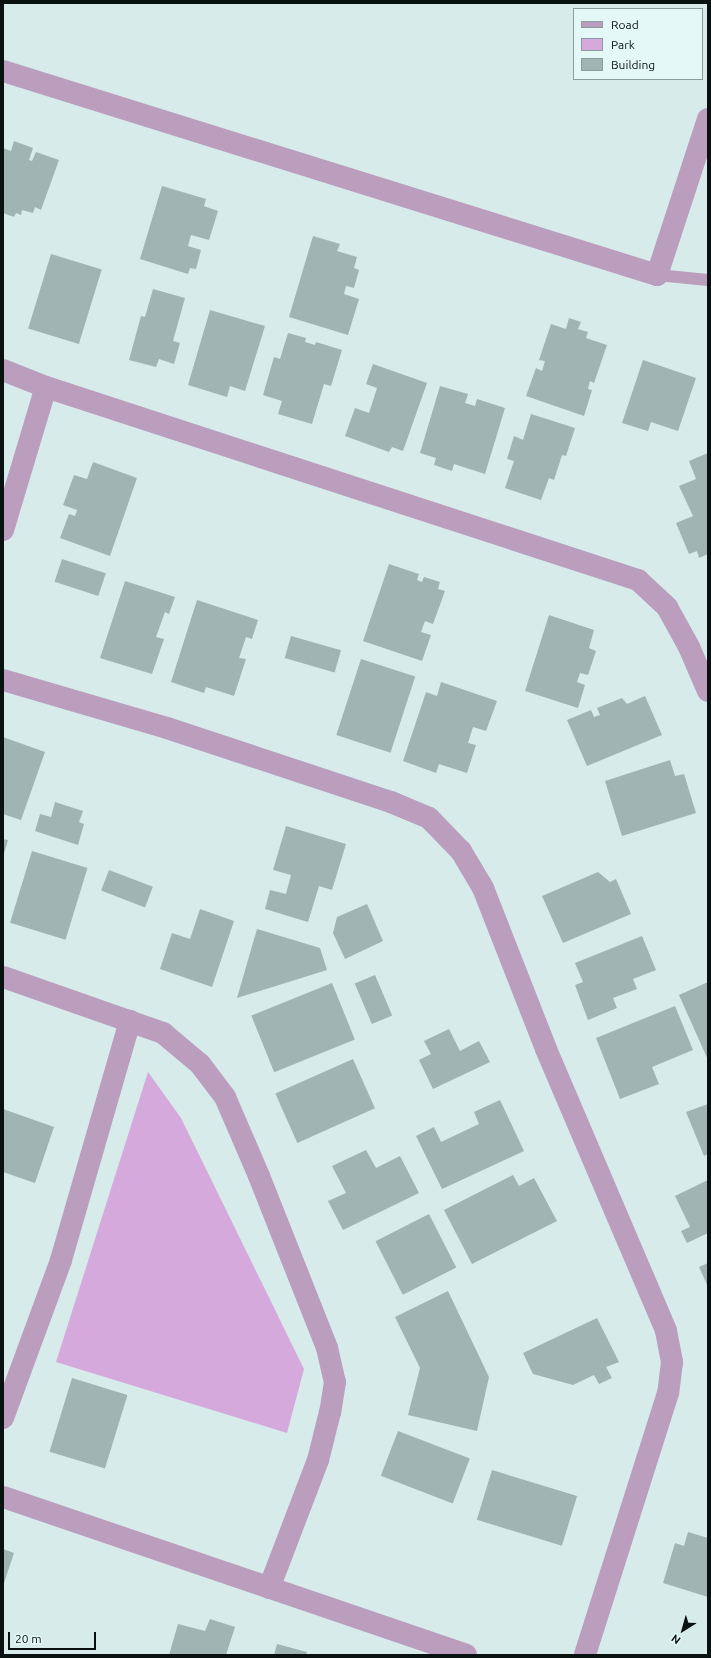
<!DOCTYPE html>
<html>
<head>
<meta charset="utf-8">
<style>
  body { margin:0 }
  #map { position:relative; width:711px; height:1658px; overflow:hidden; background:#d6ebea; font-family:Ubuntu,sans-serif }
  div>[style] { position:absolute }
  .green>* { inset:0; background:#d6a9dc }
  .building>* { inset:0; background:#a0b4b3; transform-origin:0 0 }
  .lane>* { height:12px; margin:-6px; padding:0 6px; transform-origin:6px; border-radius:6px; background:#bb9ebe }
  .street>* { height:22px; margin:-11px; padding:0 11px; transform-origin:11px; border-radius:11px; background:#bb9ebe }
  span { translate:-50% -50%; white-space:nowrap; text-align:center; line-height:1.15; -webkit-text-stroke:4px #e3f8f7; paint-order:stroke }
  .frame { position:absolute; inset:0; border:4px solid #0a1111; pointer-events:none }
  .legend { position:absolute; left:573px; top:8px; width:130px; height:72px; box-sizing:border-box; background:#e3f8f7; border:1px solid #8c9c9b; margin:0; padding:5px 7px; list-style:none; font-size:12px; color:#0a1111 }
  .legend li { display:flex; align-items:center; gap:8px; height:20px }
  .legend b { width:20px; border:1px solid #8c9c9b }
  .north { position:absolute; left:663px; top:1610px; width:40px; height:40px; -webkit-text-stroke:3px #e3f8f7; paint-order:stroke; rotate:217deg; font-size:11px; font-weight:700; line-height:16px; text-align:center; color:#0a1111 }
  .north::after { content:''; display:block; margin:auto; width:14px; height:18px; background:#0a1111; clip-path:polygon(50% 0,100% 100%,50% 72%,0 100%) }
  .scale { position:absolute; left:8px; top:1632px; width:88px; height:18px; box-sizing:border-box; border:2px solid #0a1111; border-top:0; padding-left:5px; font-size:12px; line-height:14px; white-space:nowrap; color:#0a1111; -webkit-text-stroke:3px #e3f8f7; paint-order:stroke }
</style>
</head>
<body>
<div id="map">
  <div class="green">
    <i style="clip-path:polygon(148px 1072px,181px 1118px,304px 1369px,287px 1433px,56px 1362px)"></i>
  </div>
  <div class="building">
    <i style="clip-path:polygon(14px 141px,33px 148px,29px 160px,32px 161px,36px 152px,59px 160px,41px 210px,35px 207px,33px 213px,22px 210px,21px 215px,16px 213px,14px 217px,3px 213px,3px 148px,11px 151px)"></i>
    <i style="clip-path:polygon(162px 186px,206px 199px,204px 206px,218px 211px,209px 240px,191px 235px,188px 246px,201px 250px,196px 269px,190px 268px,188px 274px,140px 259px)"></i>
    <i style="clip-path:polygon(313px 236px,340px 244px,337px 251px,357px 257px,354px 268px,359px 270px,354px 288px,346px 286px,344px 294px,359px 299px,348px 335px,289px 317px)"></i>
    <i style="left:51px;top:254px;width:53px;height:78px;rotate:17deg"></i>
    <i style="clip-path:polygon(153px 289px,185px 298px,173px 341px,180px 343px,174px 364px,159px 359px,156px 367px,129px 360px,141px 316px,145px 317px)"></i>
    <i style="clip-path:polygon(210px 310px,265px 326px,245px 391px,230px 386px,227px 397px,188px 385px)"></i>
    <i style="clip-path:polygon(569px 318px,581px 322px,578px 329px,588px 332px,586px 338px,607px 345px,594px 383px,590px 381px,588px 389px,592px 390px,584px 416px,526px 396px,536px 368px,542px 371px,545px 361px,539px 360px,551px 324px,566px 329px)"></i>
    <i style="clip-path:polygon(288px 333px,306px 338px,305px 342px,315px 345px,316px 342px,342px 350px,331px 386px,324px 384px,312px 424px,278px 414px,282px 401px,263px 395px,274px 357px,280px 359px)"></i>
    <i style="clip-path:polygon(643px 360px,696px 378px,678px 431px,651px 422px,648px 431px,622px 423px)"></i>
    <i style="clip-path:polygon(373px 364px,427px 383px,403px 451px,392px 447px,389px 452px,345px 436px,355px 408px,369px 413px,377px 388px,366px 384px)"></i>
    <i style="clip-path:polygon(440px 386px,468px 394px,465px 403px,475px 406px,477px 399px,505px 408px,485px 474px,454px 464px,452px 471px,434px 465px,436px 458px,420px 453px)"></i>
    <i style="clip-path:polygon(531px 414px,575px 428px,566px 456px,562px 455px,554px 480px,549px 478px,541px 500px,505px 488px,514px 461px,507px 459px,514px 436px,523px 440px)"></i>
    <i style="clip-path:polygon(708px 453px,708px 554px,699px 558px,697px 551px,689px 554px,676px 523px,693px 516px,679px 486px,696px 479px,689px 461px)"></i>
    <i style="clip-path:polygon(93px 462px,137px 478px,110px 556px,60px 538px,69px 514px,75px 516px,77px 510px,63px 505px,74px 475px,87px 479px)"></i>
    <i style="left:62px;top:559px;width:46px;height:24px;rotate:18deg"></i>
    <i style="clip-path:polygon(389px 564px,419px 574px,417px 580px,422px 582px,424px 577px,440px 582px,438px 589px,445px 591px,433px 624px,425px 621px,421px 632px,431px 635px,422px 661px,363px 641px)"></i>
    <i style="clip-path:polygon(125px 581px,175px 597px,169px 614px,165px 612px,156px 637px,164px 639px,152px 674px,100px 658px)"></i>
    <i style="clip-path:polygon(197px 600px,258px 620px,252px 639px,246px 637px,239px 658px,246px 659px,234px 696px,206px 687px,204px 693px,171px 682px)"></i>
    <i style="clip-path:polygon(549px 615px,594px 630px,589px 648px,596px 651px,588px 675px,580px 673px,577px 682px,585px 685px,578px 708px,525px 691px)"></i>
    <i style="left:291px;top:636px;width:52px;height:23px;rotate:16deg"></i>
    <i style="left:361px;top:659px;width:57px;height:80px;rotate:18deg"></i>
    <i style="clip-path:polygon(441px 682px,497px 701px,486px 731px,473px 727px,468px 743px,476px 745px,467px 773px,439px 764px,436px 773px,403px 761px,426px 692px,437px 696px)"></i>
    <i style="clip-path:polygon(645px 696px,662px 735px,587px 766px,567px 720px,591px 710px,594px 717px,600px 715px,597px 708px,622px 698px,627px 704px)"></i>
    <i style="clip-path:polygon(3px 737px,45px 752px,21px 820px,3px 814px)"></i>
    <i style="clip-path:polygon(670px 760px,675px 776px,684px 774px,696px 813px,622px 836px,605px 781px)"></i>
    <i style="clip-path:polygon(55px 802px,83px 811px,79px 822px,84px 824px,78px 845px,35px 831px,40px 814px,51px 817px)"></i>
    <i style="clip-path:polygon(286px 826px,346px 844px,332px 890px,319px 886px,308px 922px,265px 909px,270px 890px,286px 894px,291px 875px,273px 870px)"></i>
    <i style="clip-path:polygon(3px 839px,8px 840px,3px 857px)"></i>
    <i style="left:32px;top:851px;width:58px;height:75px;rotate:17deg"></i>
    <i style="left:109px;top:870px;width:47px;height:22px;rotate:21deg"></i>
    <i style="clip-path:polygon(598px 872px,610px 882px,616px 879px,631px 914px,563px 943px,542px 896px)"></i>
    <i style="clip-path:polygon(367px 904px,383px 941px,345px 959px,333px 933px,337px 917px)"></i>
    <i style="clip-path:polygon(200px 909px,234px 921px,212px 987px,160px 969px,172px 933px,190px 939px)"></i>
    <i style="clip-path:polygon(257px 929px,320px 948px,327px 970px,237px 998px)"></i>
    <i style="clip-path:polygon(642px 936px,656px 970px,633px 979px,637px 989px,613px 998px,617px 1008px,588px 1020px,575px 985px,583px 982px,575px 963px)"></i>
    <i style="left:375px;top:975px;width:44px;height:22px;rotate:67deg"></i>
    <i style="clip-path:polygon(708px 982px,708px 1060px,679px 995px)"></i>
    <i style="left:332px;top:983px;width:61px;height:87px;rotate:68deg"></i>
    <i style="clip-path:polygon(675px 1006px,693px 1050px,652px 1067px,659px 1084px,620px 1099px,596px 1038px)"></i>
    <i style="clip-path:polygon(449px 1029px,460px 1051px,479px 1041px,490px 1062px,433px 1089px,419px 1060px,431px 1054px,424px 1041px)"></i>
    <i style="left:353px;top:1059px;width:54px;height:85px;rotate:66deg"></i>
    <i style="clip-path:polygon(500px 1100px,524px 1151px,442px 1189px,416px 1136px,434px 1127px,441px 1142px,479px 1124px,474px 1112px)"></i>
    <i style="clip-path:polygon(708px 1104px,708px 1154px,704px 1156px,686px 1112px)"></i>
    <i style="clip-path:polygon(3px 1109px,54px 1127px,35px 1183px,3px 1172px)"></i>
    <i style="clip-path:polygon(366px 1150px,376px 1168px,400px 1156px,419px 1193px,343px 1230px,328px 1201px,346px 1193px,332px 1166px)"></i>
    <i style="clip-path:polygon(513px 1175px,519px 1186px,534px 1178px,557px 1221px,472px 1264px,444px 1210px)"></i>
    <i style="clip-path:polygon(708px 1180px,708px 1233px,687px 1243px,681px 1231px,690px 1227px,675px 1196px)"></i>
    <i style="left:429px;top:1214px;width:60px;height:60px;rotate:63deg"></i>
    <i style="clip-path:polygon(708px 1263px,708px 1287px,699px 1267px)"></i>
    <i style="clip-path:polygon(448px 1291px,489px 1377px,477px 1431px,408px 1415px,420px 1368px,395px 1317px)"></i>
    <i style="clip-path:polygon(597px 1318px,619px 1362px,606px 1367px,612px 1378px,599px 1384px,594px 1375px,573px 1385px,533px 1374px,523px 1353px)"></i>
    <i style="left:72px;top:1378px;width:58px;height:77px;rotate:17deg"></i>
    <i style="left:398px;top:1431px;width:77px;height:48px;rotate:21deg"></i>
    <i style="left:492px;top:1470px;width:89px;height:52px;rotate:17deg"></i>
    <i style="clip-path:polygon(688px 1532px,708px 1538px,708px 1597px,663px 1583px,675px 1543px,684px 1546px)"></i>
    <i style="clip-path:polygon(3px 1549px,14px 1553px,3px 1586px)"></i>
    <i style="clip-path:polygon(210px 1619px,235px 1627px,226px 1655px,169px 1655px,178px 1624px,205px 1631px)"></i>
    <i style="clip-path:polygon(277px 1644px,307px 1652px,306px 1655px,274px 1655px)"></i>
  </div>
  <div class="lane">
    <i style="left:657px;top:275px;width:51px;rotate:5.6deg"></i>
  </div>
  <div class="street">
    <i style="left:3px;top:71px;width:685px;rotate:17.32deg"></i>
    <i style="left:657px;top:275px;width:164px;rotate:-71.9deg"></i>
    <i style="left:3px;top:370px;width:46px;rotate:21.6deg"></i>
    <i style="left:46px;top:387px;width:623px;rotate:18.06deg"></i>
    <i style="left:638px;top:580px;width:40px;rotate:43deg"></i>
    <i style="left:667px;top:607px;width:46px;rotate:61.2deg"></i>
    <i style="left:689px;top:647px;width:48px;rotate:66.6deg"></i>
    <i style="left:3px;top:530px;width:149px;rotate:-73.3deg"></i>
    <i style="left:3px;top:680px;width:171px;rotate:16.3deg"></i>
    <i style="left:167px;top:728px;width:236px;rotate:18.3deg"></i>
    <i style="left:391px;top:802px;width:41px;rotate:22.8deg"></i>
    <i style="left:429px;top:818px;width:46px;rotate:45.9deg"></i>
    <i style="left:461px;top:851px;width:43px;rotate:59.3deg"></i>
    <i style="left:483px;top:888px;width:173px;rotate:68.6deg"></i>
    <i style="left:546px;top:1049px;width:306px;rotate:66.9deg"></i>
    <i style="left:666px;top:1331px;width:32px;rotate:79deg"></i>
    <i style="left:672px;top:1362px;width:31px;rotate:97deg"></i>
    <i style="left:668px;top:1393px;width:275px;rotate:107.6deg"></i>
    <i style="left:3px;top:977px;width:170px;rotate:19.3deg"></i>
    <i style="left:163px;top:1033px;width:48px;rotate:40deg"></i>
    <i style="left:200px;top:1064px;width:41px;rotate:52.9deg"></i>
    <i style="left:225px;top:1097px;width:86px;rotate:66.7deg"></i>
    <i style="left:259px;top:1176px;width:185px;rotate:68.4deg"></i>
    <i style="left:327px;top:1348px;width:35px;rotate:77deg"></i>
    <i style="left:335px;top:1382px;width:30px;rotate:99deg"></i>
    <i style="left:330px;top:1412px;width:49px;rotate:104deg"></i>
    <i style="left:318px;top:1460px;width:137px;rotate:110.9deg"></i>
    <i style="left:3px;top:1418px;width:168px;rotate:-69.8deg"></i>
    <i style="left:61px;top:1260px;width:249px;rotate:-73.9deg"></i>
    <i style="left:3px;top:1497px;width:489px;rotate:18.8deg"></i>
  </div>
  <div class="frame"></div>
  <ul class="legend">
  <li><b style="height:5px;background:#bb9ebe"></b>Road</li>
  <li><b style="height:11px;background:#d6a9dc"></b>Park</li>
  <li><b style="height:11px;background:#a0b4b3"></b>Building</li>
  </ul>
  <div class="north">N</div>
  <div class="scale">20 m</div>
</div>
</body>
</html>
